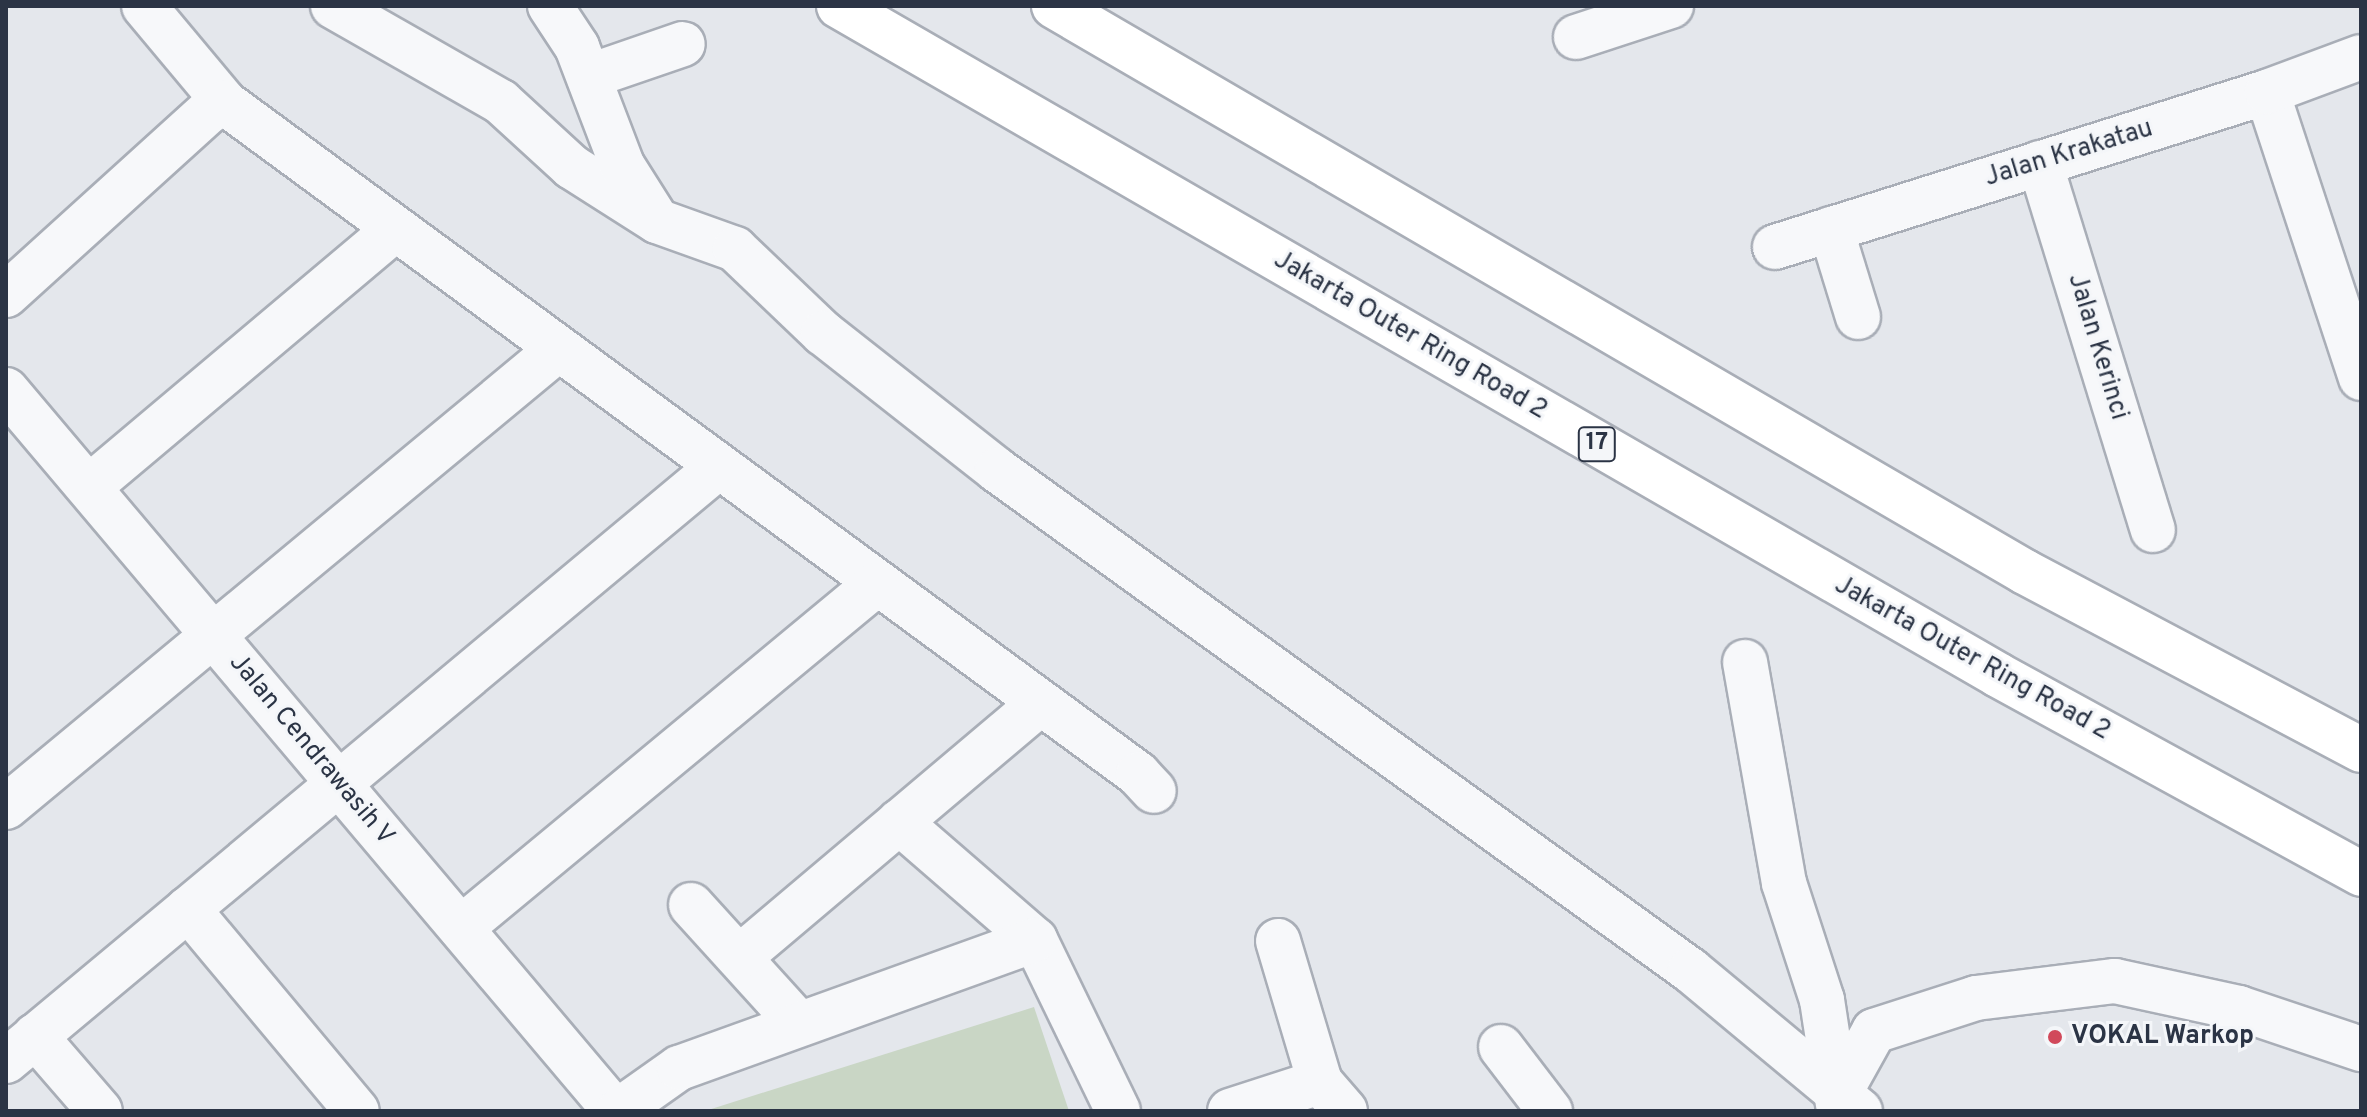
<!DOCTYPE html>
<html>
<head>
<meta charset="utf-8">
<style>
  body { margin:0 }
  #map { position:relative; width:2367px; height:1117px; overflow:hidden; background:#e4e7ec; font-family:Overpass,sans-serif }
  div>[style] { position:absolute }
  .green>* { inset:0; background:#c9d6c5 }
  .roads { filter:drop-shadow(2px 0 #a9aeb7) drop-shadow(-2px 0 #a9aeb7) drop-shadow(0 2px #a9aeb7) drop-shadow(0 -2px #a9aeb7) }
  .minor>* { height:44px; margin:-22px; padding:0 22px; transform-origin:22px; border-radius:22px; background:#f7f8fa }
  .highway>* { height:44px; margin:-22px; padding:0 22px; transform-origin:22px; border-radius:22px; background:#fff }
  .dots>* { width:22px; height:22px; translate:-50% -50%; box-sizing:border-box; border:4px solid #f4f6f9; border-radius:50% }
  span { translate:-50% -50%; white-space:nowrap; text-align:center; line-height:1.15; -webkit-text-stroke:6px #f4f6f9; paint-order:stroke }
  .shield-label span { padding:2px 6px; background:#f4f6f9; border:2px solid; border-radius:6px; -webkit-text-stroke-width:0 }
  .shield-label { font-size:24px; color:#2b3445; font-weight:700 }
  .street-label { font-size:26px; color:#2b3445 }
  .poi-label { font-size:26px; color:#2b3445; font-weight:700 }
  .left { translate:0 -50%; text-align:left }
  .frame { position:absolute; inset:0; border:8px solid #2b3445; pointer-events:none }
</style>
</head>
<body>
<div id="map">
  <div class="green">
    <i style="clip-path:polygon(1034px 1007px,1069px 1111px,705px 1111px)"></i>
  </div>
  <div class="roads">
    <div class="minor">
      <i style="left:144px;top:6px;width:126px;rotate:50.1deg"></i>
      <i style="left:225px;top:103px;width:1133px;rotate:36.31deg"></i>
      <i style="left:1138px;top:774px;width:23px;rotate:47deg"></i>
      <i style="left:333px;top:6px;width:193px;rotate:29.7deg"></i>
      <i style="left:501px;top:102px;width:96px;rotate:42.5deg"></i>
      <i style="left:572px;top:167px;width:101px;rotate:32.4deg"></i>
      <i style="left:657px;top:221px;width:83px;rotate:19.7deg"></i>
      <i style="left:735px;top:249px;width:122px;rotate:43.7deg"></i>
      <i style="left:823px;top:333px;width:221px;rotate:38.2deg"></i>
      <i style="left:997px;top:470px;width:855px;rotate:35.81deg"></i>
      <i style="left:1690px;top:970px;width:221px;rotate:39.7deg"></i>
      <i style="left:550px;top:6px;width:49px;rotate:56.6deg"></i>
      <i style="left:577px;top:47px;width:126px;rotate:69.1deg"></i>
      <i style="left:622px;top:165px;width:58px;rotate:57.7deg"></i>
      <i style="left:1576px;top:37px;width:100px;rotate:-18.1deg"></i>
      <i style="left:590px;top:76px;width:98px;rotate:-19deg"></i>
      <i style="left:2267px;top:92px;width:301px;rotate:71.8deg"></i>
      <i style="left:2040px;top:163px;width:384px;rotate:72.9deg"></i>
      <i style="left:1831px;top:229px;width:92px;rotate:72.9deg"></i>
      <i style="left:1775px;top:247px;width:516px;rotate:-17.49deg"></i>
      <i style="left:2267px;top:92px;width:100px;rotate:-20.4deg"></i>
      <i style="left:6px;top:295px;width:274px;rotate:-42.2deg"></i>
      <i style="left:209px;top:111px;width:18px;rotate:-27deg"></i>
      <i style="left:6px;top:390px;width:944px;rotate:49.81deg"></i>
      <i style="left:89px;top:487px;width:397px;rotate:-40.1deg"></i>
      <i style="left:1745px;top:662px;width:224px;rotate:80deg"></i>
      <i style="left:1784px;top:883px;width:123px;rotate:72deg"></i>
      <i style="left:1822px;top:1000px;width:106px;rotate:81.3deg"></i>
      <i style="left:6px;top:807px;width:714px;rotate:-39.66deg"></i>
      <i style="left:899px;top:822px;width:180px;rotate:40.9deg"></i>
      <i style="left:1035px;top:940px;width:190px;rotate:64.1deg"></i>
      <i style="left:691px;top:905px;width:158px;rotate:47.8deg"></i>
      <i style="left:188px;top:909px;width:263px;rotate:50.1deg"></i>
      <i style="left:461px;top:928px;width:538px;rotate:-39.64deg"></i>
      <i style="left:1278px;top:941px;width:147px;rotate:73.4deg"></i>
      <i style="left:1320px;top:1082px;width:38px;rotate:49deg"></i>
      <i style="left:741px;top:956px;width:389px;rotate:-40.2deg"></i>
      <i style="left:35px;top:1036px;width:99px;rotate:49.1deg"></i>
      <i style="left:1501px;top:1047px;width:81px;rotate:52.6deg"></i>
      <i style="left:6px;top:1061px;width:926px;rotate:-39.83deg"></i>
      <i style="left:1839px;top:1094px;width:72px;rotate:-60.9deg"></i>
      <i style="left:1874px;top:1031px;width:107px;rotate:-17.9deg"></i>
      <i style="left:1976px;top:998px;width:140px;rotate:-7deg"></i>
      <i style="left:2115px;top:981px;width:127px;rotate:12.3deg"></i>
      <i style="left:2239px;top:1008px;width:129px;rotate:18.6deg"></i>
      <i style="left:618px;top:1111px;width:75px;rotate:-35.2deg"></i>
      <i style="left:679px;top:1068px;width:378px;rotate:-19.8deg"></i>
      <i style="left:1230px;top:1111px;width:95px;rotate:-17.9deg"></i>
    </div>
    <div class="highway">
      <i style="left:839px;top:6px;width:1338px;rotate:29.99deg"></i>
      <i style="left:1998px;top:675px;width:414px;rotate:28.7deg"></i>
      <i style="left:1054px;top:6px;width:1124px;rotate:30.24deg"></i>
      <i style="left:2025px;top:572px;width:380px;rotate:27.9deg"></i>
    </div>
  </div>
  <div class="dots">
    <i style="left:2055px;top:1037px;background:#d1495b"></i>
  </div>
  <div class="shield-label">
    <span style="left:1597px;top:444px">17</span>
  </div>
  <div class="street-label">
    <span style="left:2069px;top:154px;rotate:-17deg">Jalan Krakatau</span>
    <span style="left:1410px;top:336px;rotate:30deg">Jakarta Outer Ring Road 2</span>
    <span style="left:2097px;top:347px;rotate:73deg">Jalan Kerinci</span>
    <span style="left:1972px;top:659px;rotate:29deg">Jakarta Outer Ring Road 2</span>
    <span style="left:311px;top:750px;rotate:50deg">Jalan Cendrawasih V</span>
  </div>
  <div class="poi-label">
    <span class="left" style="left:2071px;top:1037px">VOKAL Warkop</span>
  </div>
  <div class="frame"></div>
</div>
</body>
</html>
